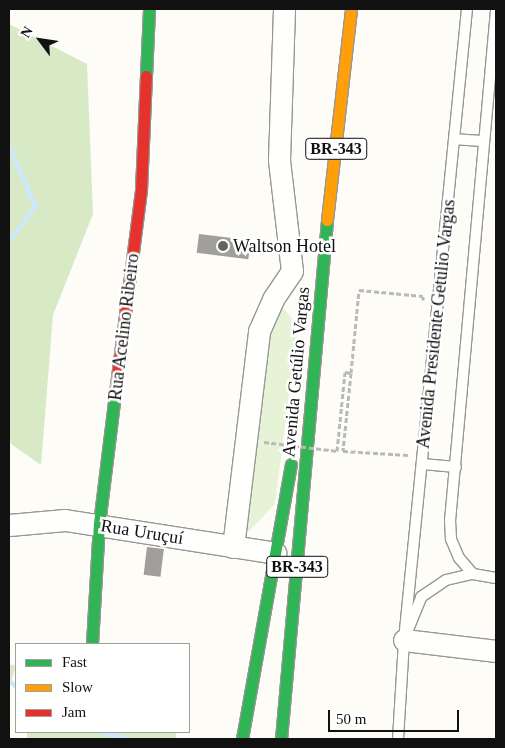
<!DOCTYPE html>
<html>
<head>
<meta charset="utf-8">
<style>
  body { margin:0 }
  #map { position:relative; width:505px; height:748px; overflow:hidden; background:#fdfcf7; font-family:Georgia,serif }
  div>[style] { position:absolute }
  .green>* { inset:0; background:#e7f3d7 }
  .forest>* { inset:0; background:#d8eac5; transform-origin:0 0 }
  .stream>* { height:5px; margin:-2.5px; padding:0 2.5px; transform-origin:2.5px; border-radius:2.5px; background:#cde8f7 }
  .building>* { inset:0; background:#a19f9c; transform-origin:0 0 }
  .path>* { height:3px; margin-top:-1.5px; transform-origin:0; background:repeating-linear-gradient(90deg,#b9b9b8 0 5px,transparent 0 7.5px) }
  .roads { filter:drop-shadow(1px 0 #979795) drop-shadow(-1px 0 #979795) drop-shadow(0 1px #979795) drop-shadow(0 -1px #979795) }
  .lane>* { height:10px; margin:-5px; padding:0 5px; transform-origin:5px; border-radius:5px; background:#fffffe }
  .street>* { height:21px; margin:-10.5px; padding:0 10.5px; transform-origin:10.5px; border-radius:10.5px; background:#fffffe }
  .fast>* { height:11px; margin:-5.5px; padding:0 5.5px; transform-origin:5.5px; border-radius:5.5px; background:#30b455 }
  .slow>* { height:11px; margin:-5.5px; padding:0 5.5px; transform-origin:5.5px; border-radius:5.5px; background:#ff9f0a }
  .jam>* { height:11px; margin:-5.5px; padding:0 5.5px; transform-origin:5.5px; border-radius:5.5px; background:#e5322d }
  .path-bridge>* { height:3px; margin-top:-1.5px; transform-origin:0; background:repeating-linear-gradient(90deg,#b9b9b8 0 5px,transparent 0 7.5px) }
  .dots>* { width:14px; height:14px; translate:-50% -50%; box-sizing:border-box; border:2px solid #fff; border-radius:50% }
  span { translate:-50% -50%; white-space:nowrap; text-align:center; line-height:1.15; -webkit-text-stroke:5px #fff; paint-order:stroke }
  .shield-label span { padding:1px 4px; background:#fff; border:1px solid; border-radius:4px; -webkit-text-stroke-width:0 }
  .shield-label { font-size:16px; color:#111; font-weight:700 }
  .poi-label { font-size:18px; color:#111 }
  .left { translate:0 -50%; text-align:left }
  .street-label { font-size:18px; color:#111 }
  .frame { position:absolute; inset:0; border:10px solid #111; pointer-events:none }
  .legend { position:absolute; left:15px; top:643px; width:175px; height:90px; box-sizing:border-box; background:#fff; border:1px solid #a0a0a0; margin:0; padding:6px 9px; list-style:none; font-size:15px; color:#111 }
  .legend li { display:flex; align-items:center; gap:10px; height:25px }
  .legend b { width:25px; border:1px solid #a0a0a0 }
  .north { position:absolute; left:15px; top:15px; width:50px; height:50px; -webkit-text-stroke:4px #fff; paint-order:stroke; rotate:301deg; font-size:14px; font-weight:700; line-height:20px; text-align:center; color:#111 }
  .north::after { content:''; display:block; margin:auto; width:18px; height:22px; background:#111; clip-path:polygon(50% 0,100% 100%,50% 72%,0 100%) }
  .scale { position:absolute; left:328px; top:710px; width:131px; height:22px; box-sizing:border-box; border:2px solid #111; border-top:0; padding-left:6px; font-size:15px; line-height:18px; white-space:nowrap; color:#111; -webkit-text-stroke:4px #fff; paint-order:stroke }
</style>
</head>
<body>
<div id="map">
  <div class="green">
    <i style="clip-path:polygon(279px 308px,285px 310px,298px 325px,275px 504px,246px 534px,263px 335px)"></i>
  </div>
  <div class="forest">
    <i style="clip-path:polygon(9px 24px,87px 64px,93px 214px,53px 315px,41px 465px,11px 444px,9px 435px)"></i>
    <i style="left:9px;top:664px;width:7px;height:54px;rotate:16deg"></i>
    <i style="left:27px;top:732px;width:149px;height:14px"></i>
  </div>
  <div class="stream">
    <i style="left:9px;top:147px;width:64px;rotate:66.2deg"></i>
    <i style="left:35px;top:206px;width:43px;rotate:127.4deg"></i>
    <i style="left:9px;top:681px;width:9px;rotate:36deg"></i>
    <i style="left:101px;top:732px;width:28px;rotate:15deg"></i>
  </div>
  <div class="building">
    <i style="left:199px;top:234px;width:52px;height:19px;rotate:7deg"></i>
    <i style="left:147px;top:547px;width:17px;height:28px;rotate:7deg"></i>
  </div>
  <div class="path">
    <i style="left:351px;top:373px;width:83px;rotate:-84.5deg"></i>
    <i style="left:359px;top:290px;width:64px;rotate:5.4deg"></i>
    <i style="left:423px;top:296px;width:4px;rotate:90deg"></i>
    <i style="left:337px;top:451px;width:79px;rotate:-84.2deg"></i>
    <i style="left:345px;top:372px;width:6px;rotate:9deg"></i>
    <i style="left:351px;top:373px;width:78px;rotate:95.9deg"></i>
    <i style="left:343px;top:451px;width:65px;rotate:3.5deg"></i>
  </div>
  <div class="roads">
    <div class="lane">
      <i style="left:454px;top:139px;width:30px;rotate:4deg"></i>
      <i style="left:422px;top:464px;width:34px;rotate:5deg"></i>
      <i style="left:473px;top:574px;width:21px;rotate:-131deg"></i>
      <i style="left:459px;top:558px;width:21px;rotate:-113deg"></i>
      <i style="left:451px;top:539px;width:18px;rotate:-93deg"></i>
      <i style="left:450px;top:521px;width:512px;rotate:-84.85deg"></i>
      <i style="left:408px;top:630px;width:35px;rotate:-68deg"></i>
      <i style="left:421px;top:597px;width:30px;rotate:-34deg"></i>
      <i style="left:446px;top:580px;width:28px;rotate:-13deg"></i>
      <i style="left:473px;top:574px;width:23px;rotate:10deg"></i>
      <i style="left:398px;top:739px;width:99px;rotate:-86.5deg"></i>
      <i style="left:404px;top:640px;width:634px;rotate:-84.3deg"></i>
    </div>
    <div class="street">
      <i style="left:9px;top:525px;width:56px;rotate:-5.1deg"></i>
      <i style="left:65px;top:520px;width:213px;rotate:8.9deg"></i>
      <i style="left:233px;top:547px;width:218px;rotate:-83.1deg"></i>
      <i style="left:259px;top:331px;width:35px;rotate:-66deg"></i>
      <i style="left:273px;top:299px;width:34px;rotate:-56deg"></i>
      <i style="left:292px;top:271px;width:112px;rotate:-96.7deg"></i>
      <i style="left:279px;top:160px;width:151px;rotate:-88.1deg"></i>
      <i style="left:404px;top:640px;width:93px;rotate:6.8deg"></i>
    </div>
    <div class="fast">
      <i style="left:146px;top:76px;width:67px;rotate:-87.4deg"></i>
      <i style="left:92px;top:644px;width:120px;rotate:-86.7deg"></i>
      <i style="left:99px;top:524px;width:132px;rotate:-83deg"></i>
      <i style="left:242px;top:739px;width:279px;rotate:-79.9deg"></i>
      <i style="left:281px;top:739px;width:521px;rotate:-84.93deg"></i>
    </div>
    <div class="slow">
      <i style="left:327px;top:220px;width:212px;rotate:-83.5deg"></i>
    </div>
    <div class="jam">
      <i style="left:115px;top:393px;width:205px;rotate:-82.7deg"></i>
      <i style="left:141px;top:190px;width:114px;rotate:-87.5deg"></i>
    </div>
  </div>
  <div class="path-bridge">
    <i style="left:264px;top:442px;width:74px;rotate:7deg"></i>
  </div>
  <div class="dots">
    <i style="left:223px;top:246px;background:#646362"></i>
  </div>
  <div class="shield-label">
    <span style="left:336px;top:149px">BR-343</span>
    <span style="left:297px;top:567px">BR-343</span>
  </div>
  <div class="poi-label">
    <span class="left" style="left:233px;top:246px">Waltson Hotel</span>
  </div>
  <div class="street-label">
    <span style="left:436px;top:324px;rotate:-84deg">Avenida Presidente Getulio Vargas</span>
    <span style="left:124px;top:327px;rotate:-83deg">Rua Acelino Ribeiro</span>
    <span style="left:296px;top:372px;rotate:-85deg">Avenida Getúlio Vargas</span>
    <span style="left:142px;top:532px;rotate:9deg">Rua Uruçuí</span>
  </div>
  <div class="frame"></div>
  <ul class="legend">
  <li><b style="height:6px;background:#30b455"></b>Fast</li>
  <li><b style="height:6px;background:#ff9f0a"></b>Slow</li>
  <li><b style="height:6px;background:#e5322d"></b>Jam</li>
  </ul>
  <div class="north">N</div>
  <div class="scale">50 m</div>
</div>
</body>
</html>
